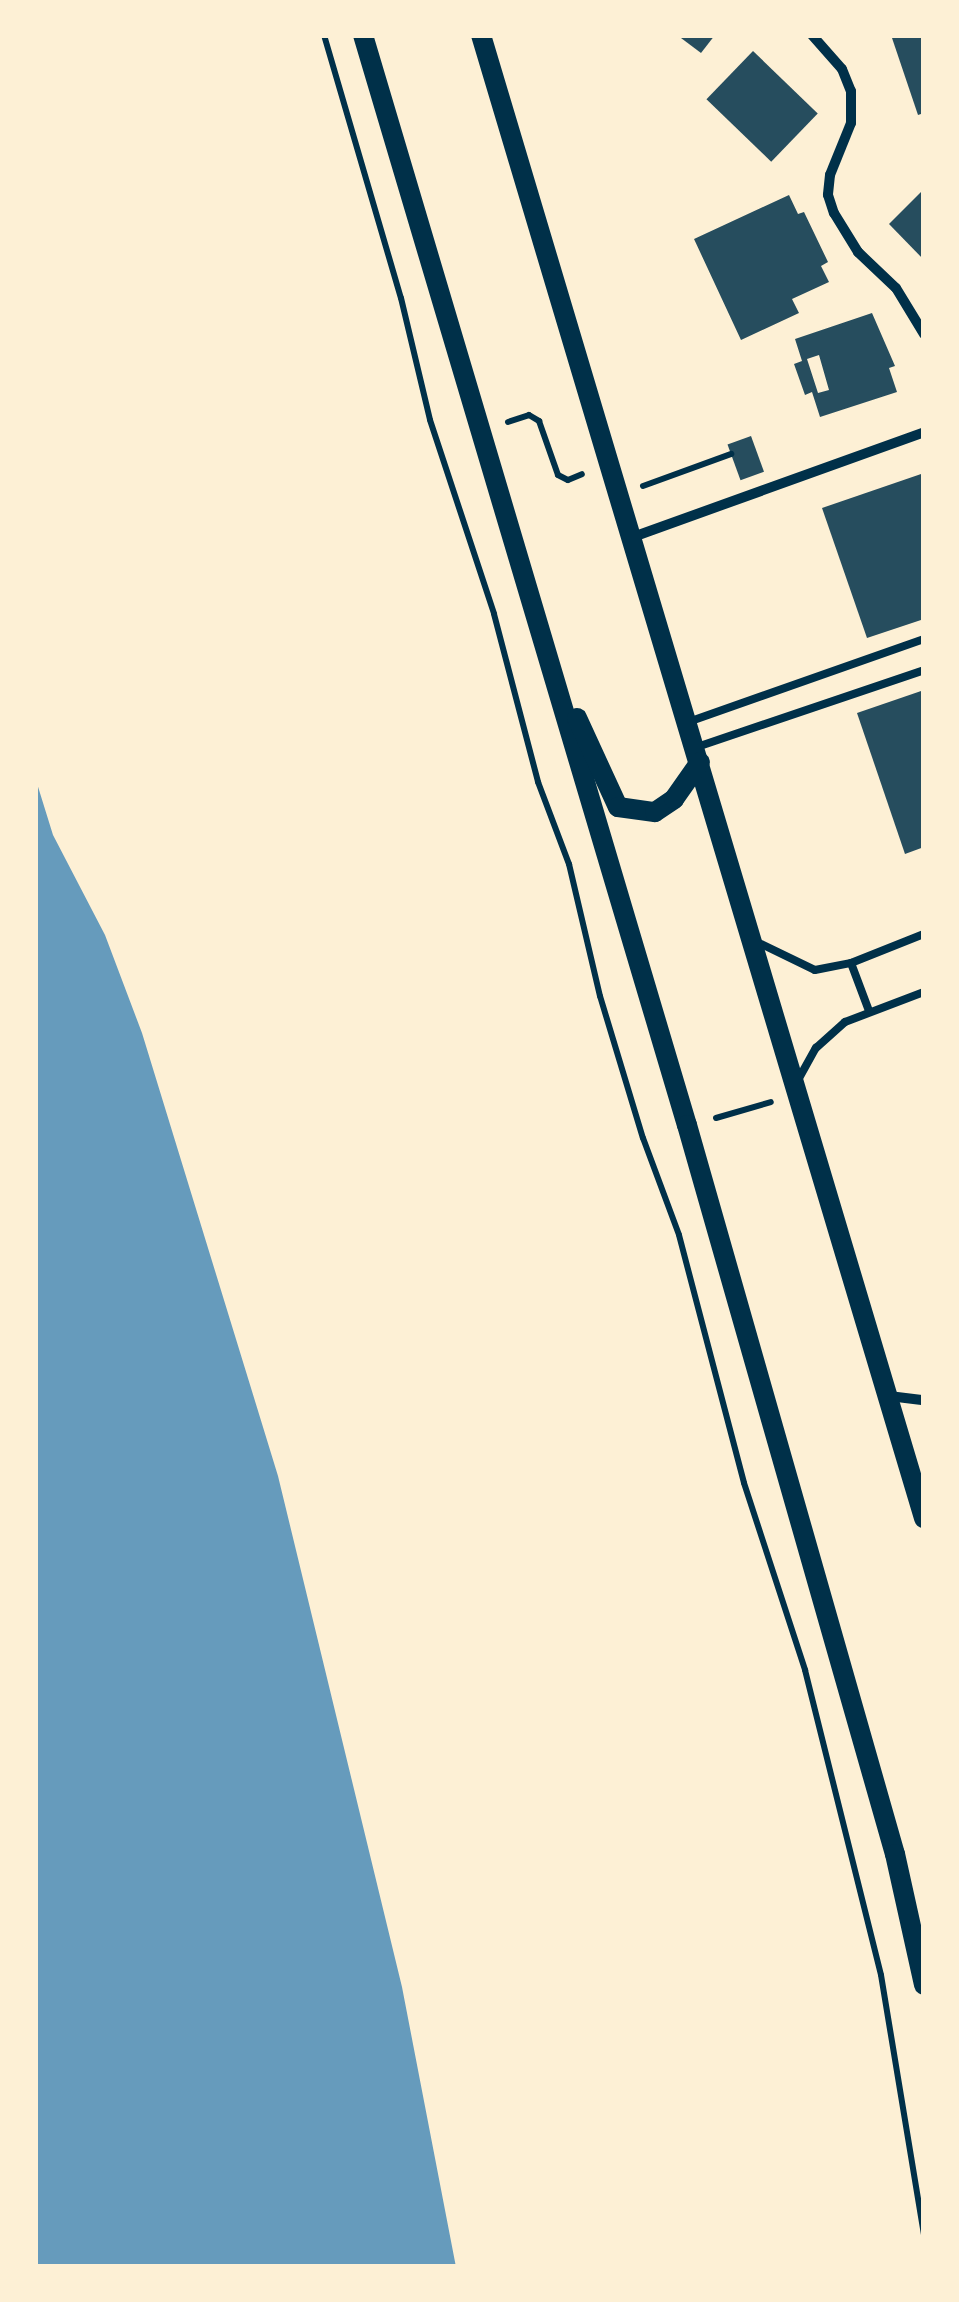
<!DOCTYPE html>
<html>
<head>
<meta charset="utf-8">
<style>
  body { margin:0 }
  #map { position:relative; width:959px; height:2302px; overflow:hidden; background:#fdf0d5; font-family:"Titillium Web",sans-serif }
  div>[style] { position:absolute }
  .water>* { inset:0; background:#669bbc }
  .building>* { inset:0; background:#264d5e; transform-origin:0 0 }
  .path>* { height:6px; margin:-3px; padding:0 3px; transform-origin:3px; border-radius:3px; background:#003049 }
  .service>* { height:8px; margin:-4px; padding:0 4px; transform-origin:4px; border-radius:4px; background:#003049 }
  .minor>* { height:10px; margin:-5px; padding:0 5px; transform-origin:5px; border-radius:5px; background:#003049 }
  .secondary>* { height:20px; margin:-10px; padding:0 10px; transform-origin:10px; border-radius:10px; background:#003049 }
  span { translate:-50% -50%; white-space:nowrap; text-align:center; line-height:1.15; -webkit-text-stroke:8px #fdf0d5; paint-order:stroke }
  .frame { position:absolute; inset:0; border:38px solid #fdf0d5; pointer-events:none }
</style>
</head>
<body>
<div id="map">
  <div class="water">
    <i style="clip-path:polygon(35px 777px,53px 835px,105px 935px,142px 1033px,278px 1476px,402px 1987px,456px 2267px,35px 2267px)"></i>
  </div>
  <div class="building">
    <i style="clip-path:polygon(677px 35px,715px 35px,701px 53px)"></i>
    <i style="clip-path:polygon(891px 35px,924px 35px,924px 113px,918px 115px)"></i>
    <i style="left:753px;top:51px;width:90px;height:67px;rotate:44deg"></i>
    <i style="clip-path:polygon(924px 189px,924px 260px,889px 224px)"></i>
    <i style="clip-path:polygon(789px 195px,798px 214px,804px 212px,828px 262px,821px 266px,829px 282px,792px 299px,799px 313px,741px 340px,694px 239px)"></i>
    <i style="clip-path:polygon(evenodd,872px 313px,895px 366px,889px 368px,897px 392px,820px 417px,812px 392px,805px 395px,794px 364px,802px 361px,795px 339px,872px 313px,819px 355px,829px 390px,818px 393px,807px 359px,819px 355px)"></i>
    <i style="left:751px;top:436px;width:38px;height:25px;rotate:70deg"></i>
    <i style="clip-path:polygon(924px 473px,924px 619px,867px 638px,822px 508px)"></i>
    <i style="clip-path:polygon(924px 690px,924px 847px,905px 854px,857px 713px)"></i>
  </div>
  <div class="path">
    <i style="left:324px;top:35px;width:274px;rotate:73.7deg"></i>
    <i style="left:401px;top:298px;width:125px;rotate:76.6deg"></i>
    <i style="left:430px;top:420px;width:204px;rotate:71.7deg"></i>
    <i style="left:494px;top:614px;width:174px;rotate:75.3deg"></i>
    <i style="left:538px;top:782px;width:88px;rotate:69.3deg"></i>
    <i style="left:569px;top:864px;width:136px;rotate:76.8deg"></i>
    <i style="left:600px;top:996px;width:148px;rotate:73.2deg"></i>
    <i style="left:643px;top:1138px;width:103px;rotate:69.6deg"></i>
    <i style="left:679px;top:1235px;width:256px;rotate:75.3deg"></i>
    <i style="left:744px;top:1483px;width:197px;rotate:71.9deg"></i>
    <i style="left:805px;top:1670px;width:314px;rotate:76deg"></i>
    <i style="left:881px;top:1975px;width:265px;rotate:80.6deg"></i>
    <i style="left:508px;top:422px;width:22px;rotate:-18deg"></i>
    <i style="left:529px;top:415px;width:12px;rotate:31deg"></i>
    <i style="left:539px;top:421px;width:57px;rotate:70.6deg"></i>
    <i style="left:558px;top:475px;width:11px;rotate:27deg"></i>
    <i style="left:568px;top:480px;width:15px;rotate:-23deg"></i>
    <i style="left:643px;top:486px;width:94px;rotate:-20deg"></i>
    <i style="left:716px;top:1118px;width:57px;rotate:-16.2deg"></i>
  </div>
  <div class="service">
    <i style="left:691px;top:721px;width:247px;rotate:-19.4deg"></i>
    <i style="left:694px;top:748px;width:243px;rotate:-18.7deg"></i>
    <i style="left:757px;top:942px;width:64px;rotate:25.8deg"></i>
    <i style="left:815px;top:970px;width:37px;rotate:-11deg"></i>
    <i style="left:851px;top:963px;width:79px;rotate:-21.7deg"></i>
    <i style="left:851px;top:963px;width:51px;rotate:69.4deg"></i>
    <i style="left:798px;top:1080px;width:37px;rotate:-61deg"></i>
    <i style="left:816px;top:1048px;width:39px;rotate:-42deg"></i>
    <i style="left:845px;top:1022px;width:85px;rotate:-20.8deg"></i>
  </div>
  <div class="minor">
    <i style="left:812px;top:35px;width:45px;rotate:48.6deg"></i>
    <i style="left:842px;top:69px;width:24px;rotate:68deg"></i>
    <i style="left:851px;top:91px;width:32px;rotate:90deg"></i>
    <i style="left:851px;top:123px;width:56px;rotate:112deg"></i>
    <i style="left:830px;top:175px;width:20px;rotate:96deg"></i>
    <i style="left:828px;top:195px;width:19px;rotate:72deg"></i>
    <i style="left:834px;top:213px;width:46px;rotate:58.4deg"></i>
    <i style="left:858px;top:252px;width:52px;rotate:43.5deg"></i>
    <i style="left:896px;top:288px;width:54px;rotate:58.7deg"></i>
    <i style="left:633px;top:537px;width:309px;rotate:-19.8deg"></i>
    <i style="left:889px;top:1396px;width:35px;rotate:7deg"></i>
  </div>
  <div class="secondary">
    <i style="left:363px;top:35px;width:1137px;rotate:73.45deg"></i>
    <i style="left:687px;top:1125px;width:758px;rotate:74.08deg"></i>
    <i style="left:895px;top:1854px;width:134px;rotate:77.5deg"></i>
    <i style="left:481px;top:35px;width:1548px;rotate:73.37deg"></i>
    <i style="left:577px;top:718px;width:98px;rotate:65.3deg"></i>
    <i style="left:618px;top:807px;width:37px;rotate:8deg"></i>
    <i style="left:655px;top:812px;width:23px;rotate:-34deg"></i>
    <i style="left:674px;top:799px;width:45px;rotate:-54.9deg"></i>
  </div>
  <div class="frame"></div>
</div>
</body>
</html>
